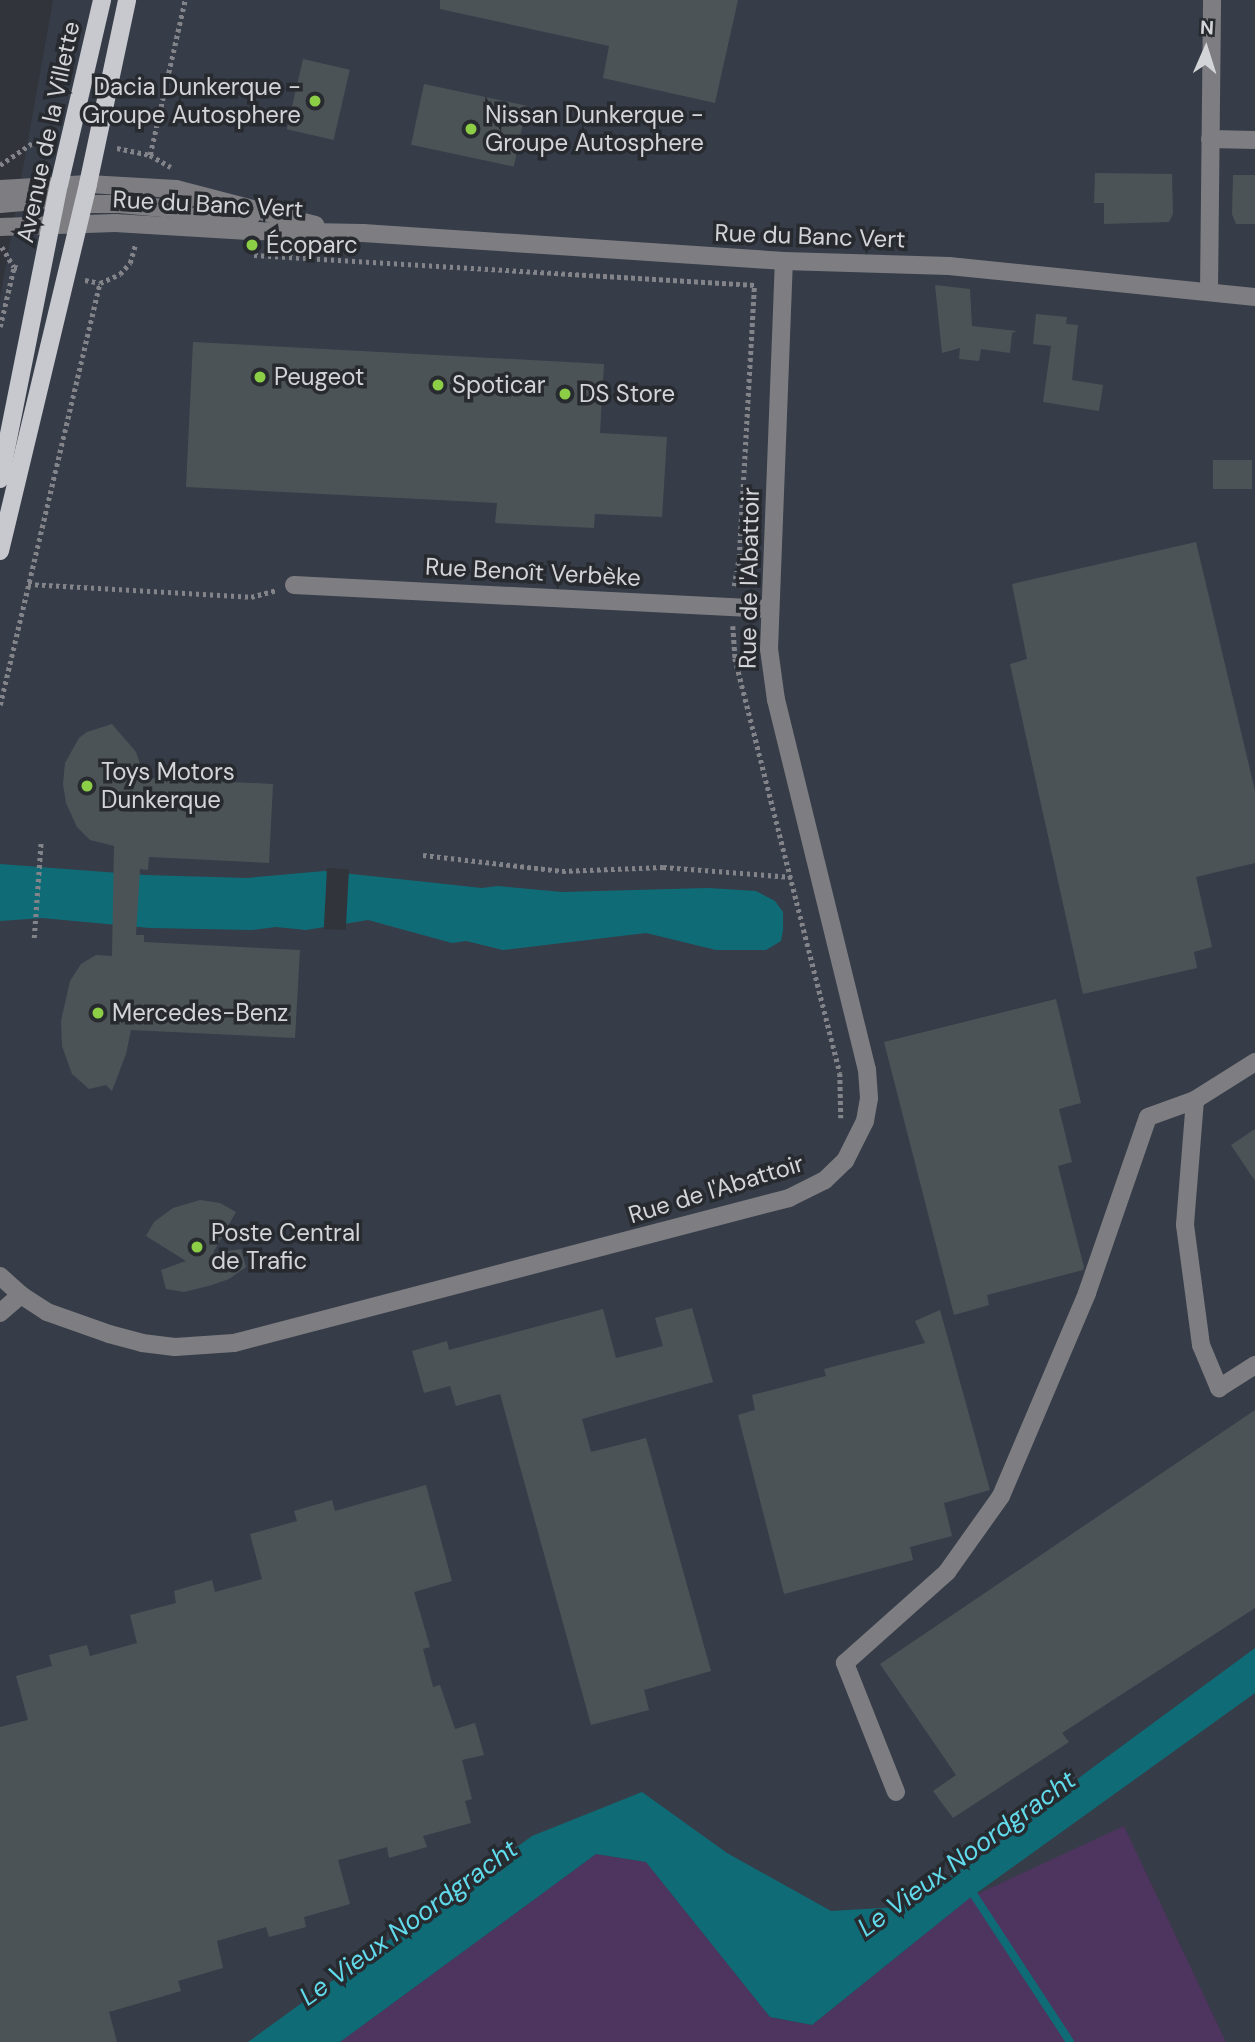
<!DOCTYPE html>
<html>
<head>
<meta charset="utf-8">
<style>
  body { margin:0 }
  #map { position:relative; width:1255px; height:2042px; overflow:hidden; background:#31343a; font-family:"DM Sans",sans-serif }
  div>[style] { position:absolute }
  .built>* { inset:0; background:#363d48 }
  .green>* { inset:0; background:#4d355f }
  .water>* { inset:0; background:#0f6c77 }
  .pier>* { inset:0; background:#31343a; transform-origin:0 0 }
  .stream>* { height:8px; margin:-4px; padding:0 4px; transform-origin:4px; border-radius:4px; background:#0f6c77 }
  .building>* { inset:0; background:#4c5357; transform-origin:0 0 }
  .path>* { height:4.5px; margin-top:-2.25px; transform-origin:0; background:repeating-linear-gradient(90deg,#828489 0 3.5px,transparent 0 7px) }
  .minor>* { height:18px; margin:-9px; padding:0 9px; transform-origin:9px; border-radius:9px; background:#7e7e82 }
  .major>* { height:18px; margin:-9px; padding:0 9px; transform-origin:9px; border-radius:9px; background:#c8c9cf }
  .dots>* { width:19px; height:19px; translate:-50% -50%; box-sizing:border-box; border:4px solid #272a2f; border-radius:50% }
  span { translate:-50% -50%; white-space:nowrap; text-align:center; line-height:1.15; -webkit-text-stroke:7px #272a2f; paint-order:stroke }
  .poi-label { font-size:24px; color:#d2d4d8 }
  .right { translate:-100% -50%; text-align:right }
  .left { translate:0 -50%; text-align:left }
  .street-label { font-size:24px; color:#d2d4d8 }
  .water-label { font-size:26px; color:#61daeb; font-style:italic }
  .north { position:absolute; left:1171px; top:14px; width:70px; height:70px; -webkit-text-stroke:5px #272a2f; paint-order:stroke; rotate:3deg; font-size:19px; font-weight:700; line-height:28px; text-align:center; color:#d2d4d8 }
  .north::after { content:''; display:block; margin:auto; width:24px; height:32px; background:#d2d4d8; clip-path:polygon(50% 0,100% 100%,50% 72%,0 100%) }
</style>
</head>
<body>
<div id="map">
  <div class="built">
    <i style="clip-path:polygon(53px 0,1255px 0,1255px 2042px,1226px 2042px,1124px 1826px,770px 2017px,596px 1854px,340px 2042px,0 2042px,0 298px)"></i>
  </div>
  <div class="green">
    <i style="clip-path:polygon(1124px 1826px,1226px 2042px,340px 2042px,596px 1854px,646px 1862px,770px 2017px,812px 2025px,971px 1897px)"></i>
  </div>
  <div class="water">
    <i style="clip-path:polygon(0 864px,145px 875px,247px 878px,324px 871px,482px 888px,498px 886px,562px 892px,708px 888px,756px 891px,775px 901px,783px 912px,783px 930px,781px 941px,766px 950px,716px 950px,646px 933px,503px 950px,466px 941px,452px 943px,368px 920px,306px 930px,276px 927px,252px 930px,150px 928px,42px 918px,0 921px)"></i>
    <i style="clip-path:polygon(1255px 1648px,1255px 1693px,971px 1897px,812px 2025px,770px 2017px,646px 1862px,596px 1854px,340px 2042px,248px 2042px,532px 1836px,642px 1792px,727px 1853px,831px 1911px,898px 1907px,971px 1864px,1084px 1774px)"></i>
  </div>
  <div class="pier">
    <i style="left:327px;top:868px;width:22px;height:61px;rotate:3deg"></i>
  </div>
  <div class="stream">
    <i style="left:968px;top:1886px;width:186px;rotate:56.8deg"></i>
  </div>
  <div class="building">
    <i style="clip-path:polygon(440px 0,738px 0,715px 103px,603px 78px,609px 46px,440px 9px)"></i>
    <i style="left:303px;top:59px;width:48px;height:72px;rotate:13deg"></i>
    <i style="left:424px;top:84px;width:105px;height:62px;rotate:12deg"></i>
    <i style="clip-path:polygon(1095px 173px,1172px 174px,1173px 214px,1169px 222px,1104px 224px,1104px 203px,1094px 203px)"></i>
    <i style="clip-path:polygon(1233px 175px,1255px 175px,1255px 224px,1236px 224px,1232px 214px)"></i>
    <i style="clip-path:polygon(935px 285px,970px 289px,972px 326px,1017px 331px,1012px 333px,1010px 353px,981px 349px,979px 361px,959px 359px,960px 348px,942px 353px)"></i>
    <i style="clip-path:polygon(1036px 314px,1067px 317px,1066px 324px,1078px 325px,1072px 380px,1103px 385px,1099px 411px,1043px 402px,1051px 346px,1033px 344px)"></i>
    <i style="clip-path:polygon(193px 342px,604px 364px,600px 433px,667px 437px,662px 517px,595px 514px,594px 528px,495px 523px,497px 503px,186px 487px)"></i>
    <i style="left:1213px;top:460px;width:39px;height:29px"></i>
    <i style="clip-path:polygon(1196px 542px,1255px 791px,1255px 863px,1196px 877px,1212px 947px,1194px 952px,1197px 968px,1083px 994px,1010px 664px,1027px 659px,1012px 584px)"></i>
    <i style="clip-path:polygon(112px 724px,136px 752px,145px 778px,273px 784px,269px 863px,149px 857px,148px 870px,140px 869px,136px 935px,144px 935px,144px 942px,300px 950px,295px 1038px,131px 1030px,126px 1054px,112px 1091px,106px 1085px,89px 1089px,72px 1074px,62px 1046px,61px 1021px,70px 981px,81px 964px,96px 955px,112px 956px,114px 846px,90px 840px,77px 827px,66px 803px,63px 784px,65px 763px,79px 738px,87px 732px)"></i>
    <i style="clip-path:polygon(1056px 999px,1081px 1103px,1059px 1109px,1072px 1162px,1058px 1166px,1084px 1267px,1083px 1270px,987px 1295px,989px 1305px,954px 1315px,884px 1042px)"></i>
    <i style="clip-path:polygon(1255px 1129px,1255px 1181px,1231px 1145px)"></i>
    <i style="clip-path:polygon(200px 1200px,220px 1203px,236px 1212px,213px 1253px,241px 1249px,246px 1267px,229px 1279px,212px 1285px,184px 1292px,166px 1289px,161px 1270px,186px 1261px,146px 1236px,154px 1222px,173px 1208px)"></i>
    <i style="clip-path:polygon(692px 1308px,713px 1382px,582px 1419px,591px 1452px,646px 1438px,711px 1671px,644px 1690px,649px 1710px,591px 1725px,500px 1394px,456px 1406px,450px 1386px,424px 1393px,412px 1351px,447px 1341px,449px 1350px,603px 1309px,616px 1358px,663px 1346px,655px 1318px)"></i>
    <i style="clip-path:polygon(940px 1310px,990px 1490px,944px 1503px,952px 1536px,910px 1547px,913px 1560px,784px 1594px,738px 1415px,755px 1410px,752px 1395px,826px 1376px,824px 1369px,925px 1343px,915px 1321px)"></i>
    <i style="clip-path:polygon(1255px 1410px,1255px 1608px,1062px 1733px,1069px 1742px,953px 1818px,933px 1791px,956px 1775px,880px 1664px)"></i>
    <i style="clip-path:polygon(426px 1485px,452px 1581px,414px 1592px,430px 1647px,423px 1649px,433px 1687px,440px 1685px,455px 1729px,475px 1723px,484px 1755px,462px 1760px,472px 1799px,465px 1801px,471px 1823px,423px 1836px,427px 1847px,389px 1858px,387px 1847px,338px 1860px,350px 1904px,304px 1917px,306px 1927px,269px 1937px,266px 1927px,217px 1941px,223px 1968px,178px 1981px,181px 1991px,109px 2012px,117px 2042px,0 2042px,0 1727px,28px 1720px,16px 1676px,52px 1666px,49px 1655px,87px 1645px,90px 1656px,137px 1643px,130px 1615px,176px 1603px,174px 1591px,212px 1580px,215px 1592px,262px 1579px,250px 1534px,297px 1521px,294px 1511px,332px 1500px,335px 1511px)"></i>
  </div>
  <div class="path">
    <i style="left:117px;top:148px;width:34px;rotate:12deg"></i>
    <i style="left:150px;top:155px;width:24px;rotate:30deg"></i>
    <i style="left:150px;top:155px;width:159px;rotate:-77.3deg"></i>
    <i style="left:0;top:165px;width:60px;rotate:-34.2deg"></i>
    <i style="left:2px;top:247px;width:23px;rotate:59deg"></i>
    <i style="left:14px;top:267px;width:7px;rotate:8deg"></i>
    <i style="left:254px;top:255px;width:502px;rotate:3.43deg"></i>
    <i style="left:85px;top:280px;width:15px;rotate:11deg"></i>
    <i style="left:100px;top:283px;width:22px;rotate:-24deg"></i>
    <i style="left:120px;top:274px;width:15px;rotate:-48deg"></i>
    <i style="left:130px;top:263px;width:19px;rotate:-74deg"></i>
    <i style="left:0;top:327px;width:62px;rotate:-76.9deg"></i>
    <i style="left:28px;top:584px;width:223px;rotate:3.3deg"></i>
    <i style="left:251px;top:597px;width:27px;rotate:-15deg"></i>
    <i style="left:734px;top:586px;width:29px;rotate:-80deg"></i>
    <i style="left:739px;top:557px;width:270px;rotate:-86.8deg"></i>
    <i style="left:733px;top:626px;width:32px;rotate:86deg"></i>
    <i style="left:735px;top:658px;width:428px;rotate:75.8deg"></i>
    <i style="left:840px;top:1073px;width:45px;rotate:88.7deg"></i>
    <i style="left:0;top:705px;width:434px;rotate:-76.7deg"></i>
    <i style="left:423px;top:855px;width:140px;rotate:6.6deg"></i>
    <i style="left:562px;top:871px;width:101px;rotate:-2.3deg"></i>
    <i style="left:663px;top:867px;width:129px;rotate:4.4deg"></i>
    <i style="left:34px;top:938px;width:97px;rotate:-85.9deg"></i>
  </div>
  <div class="minor">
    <i style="left:1210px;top:139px;width:45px;rotate:1.3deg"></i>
    <i style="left:0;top:189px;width:88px;rotate:-3.3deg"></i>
    <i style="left:88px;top:184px;width:88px;rotate:3.3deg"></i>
    <i style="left:176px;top:189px;width:144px;rotate:14.5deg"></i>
    <i style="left:0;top:204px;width:69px;rotate:-5deg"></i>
    <i style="left:51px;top:225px;width:21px;rotate:-39deg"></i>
    <i style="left:67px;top:212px;width:23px;rotate:-20deg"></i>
    <i style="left:89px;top:204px;width:30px"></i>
    <i style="left:119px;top:204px;width:133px;rotate:5.2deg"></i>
    <i style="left:0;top:227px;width:115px;rotate:-2deg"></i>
    <i style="left:115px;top:223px;width:134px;rotate:3.4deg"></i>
    <i style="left:249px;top:231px;width:114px;rotate:1deg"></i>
    <i style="left:363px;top:233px;width:422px;rotate:3.8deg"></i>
    <i style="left:784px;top:261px;width:165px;rotate:1.7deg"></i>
    <i style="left:949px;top:266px;width:308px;rotate:5.8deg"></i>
    <i style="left:1209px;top:292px;width:292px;rotate:-89.4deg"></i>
    <i style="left:294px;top:585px;width:476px;rotate:2.9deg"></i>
    <i style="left:1255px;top:1062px;width:71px;rotate:147.7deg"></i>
    <i style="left:1195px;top:1100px;width:125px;rotate:94.6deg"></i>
    <i style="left:1185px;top:1225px;width:121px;rotate:82.4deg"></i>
    <i style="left:1201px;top:1345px;width:47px;rotate:67.3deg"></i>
    <i style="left:1219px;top:1388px;width:43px;rotate:-32.6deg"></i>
    <i style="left:0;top:1276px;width:28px;rotate:42deg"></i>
    <i style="left:21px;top:1295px;width:31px;rotate:33deg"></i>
    <i style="left:47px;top:1312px;width:66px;rotate:19.5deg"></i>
    <i style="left:109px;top:1334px;width:34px;rotate:15deg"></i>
    <i style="left:142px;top:1343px;width:33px;rotate:7deg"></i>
    <i style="left:175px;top:1347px;width:59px;rotate:-3.9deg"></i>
    <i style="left:234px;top:1343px;width:574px;rotate:-14.64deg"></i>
    <i style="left:789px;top:1198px;width:40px;rotate:-26.6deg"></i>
    <i style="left:825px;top:1180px;width:28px;rotate:-44deg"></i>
    <i style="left:845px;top:1161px;width:45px;rotate:-63.4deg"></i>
    <i style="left:865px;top:1121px;width:23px;rotate:-80deg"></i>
    <i style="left:869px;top:1098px;width:28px;rotate:-94deg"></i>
    <i style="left:867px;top:1070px;width:381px;rotate:-103.8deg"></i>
    <i style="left:776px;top:700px;width:51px;rotate:-97.8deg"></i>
    <i style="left:769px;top:649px;width:388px;rotate:-87.8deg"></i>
    <i style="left:0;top:1313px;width:28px;rotate:-41deg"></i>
    <i style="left:896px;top:1792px;width:139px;rotate:-111.6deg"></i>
    <i style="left:845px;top:1663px;width:137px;rotate:-41.7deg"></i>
    <i style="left:947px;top:1572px;width:93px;rotate:-54.6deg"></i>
    <i style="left:1001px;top:1496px;width:220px;rotate:-67deg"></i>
    <i style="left:1087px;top:1293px;width:186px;rotate:-70.9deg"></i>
    <i style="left:1148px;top:1117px;width:50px;rotate:-19.9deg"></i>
  </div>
  <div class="major">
    <i style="left:0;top:479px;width:300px;rotate:-78.7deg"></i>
    <i style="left:59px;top:185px;width:190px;rotate:-76.9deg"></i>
    <i style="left:0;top:551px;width:377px;rotate:-76.5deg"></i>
    <i style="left:88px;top:184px;width:188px;rotate:-78deg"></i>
  </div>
  <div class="dots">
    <i style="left:315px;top:101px;background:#8cce45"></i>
    <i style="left:471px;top:129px;background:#8cce45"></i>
    <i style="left:252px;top:245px;background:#8cce45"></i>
    <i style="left:260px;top:377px;background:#8cce45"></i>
    <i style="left:438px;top:385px;background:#8cce45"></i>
    <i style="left:565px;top:394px;background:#8cce45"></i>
    <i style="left:87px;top:786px;background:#8cce45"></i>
    <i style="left:98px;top:1013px;background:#8cce45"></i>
    <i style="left:197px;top:1247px;background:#8cce45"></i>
  </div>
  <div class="poi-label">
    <span class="right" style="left:301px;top:101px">Dacia Dunkerque -<br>Groupe Autosphere</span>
    <span class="left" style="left:485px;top:129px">Nissan Dunkerque -<br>Groupe Autosphere</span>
    <span class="left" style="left:266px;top:245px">Écoparc</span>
    <span class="left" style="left:274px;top:377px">Peugeot</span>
    <span class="left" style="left:452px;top:385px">Spoticar</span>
    <span class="left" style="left:579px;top:394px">DS Store</span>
    <span class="left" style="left:101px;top:786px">Toys Motors<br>Dunkerque</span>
    <span class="left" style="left:112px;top:1013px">Mercedes-Benz</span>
    <span class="left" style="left:211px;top:1247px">Poste Central<br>de Trafic</span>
  </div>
  <div class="street-label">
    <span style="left:48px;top:132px;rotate:-78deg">Avenue de la Villette</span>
    <span style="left:208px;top:204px;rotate:3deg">Rue du Banc Vert</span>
    <span style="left:810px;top:236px;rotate:2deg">Rue du Banc Vert</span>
    <span style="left:533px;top:572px;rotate:3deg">Rue Benoît Verbèke</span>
    <span style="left:749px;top:578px;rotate:-89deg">Rue de l'Abattoir</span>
    <span style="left:716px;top:1189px;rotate:-17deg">Rue de l'Abattoir</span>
  </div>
  <div class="water-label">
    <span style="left:967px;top:1854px;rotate:-36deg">Le Vieux Noordgracht</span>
    <span style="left:409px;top:1923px;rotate:-36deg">Le Vieux Noordgracht</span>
  </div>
  <div class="north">N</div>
</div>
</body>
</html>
